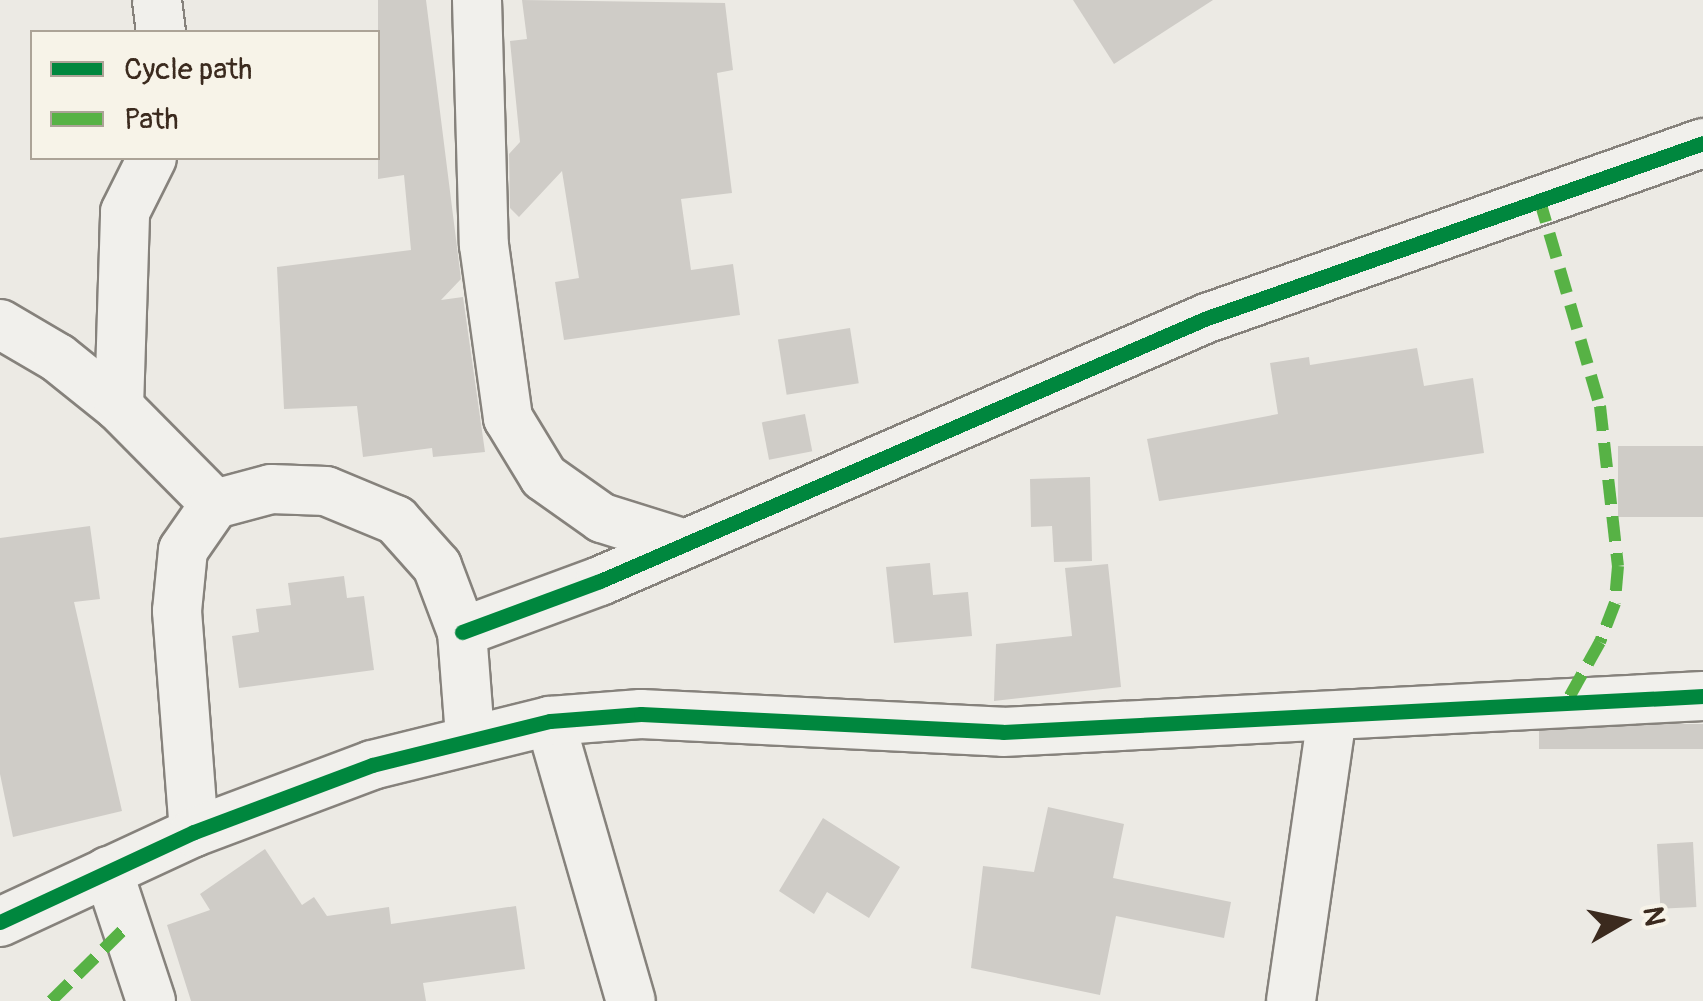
<!DOCTYPE html>
<html>
<head>
<meta charset="utf-8">
<style>
  body { margin:0 }
  #map { position:relative; width:1703px; height:1001px; overflow:hidden; background:#eceae4; font-family:Pangolin,sans-serif }
  div>[style] { position:absolute }
  .building>* { inset:0; background:#cfccc7; transform-origin:0 0 }
  .roads { filter:drop-shadow(2px 0 #86827c) drop-shadow(-2px 0 #86827c) drop-shadow(0 2px #86827c) drop-shadow(0 -2px #86827c) }
  .minor>* { height:48px; margin:-24px; padding:0 24px; transform-origin:24px; border-radius:24px; background:#f1f0ec }
  .quiet>* { height:12px; margin-top:-6px; transform-origin:0; background:repeating-linear-gradient(90deg,#57b245 0 25px,transparent 0 37px) }
  .cycleway>* { height:15px; margin:-7.5px; padding:0 7.5px; transform-origin:7.5px; border-radius:7.5px; background:#00873e }
  span { translate:-50% -50%; white-space:nowrap; text-align:center; line-height:1.15; -webkit-text-stroke:10px #f7f3e8; paint-order:stroke }
  .legend { position:absolute; left:30px; top:30px; width:350px; height:130px; box-sizing:border-box; background:#f7f3e8; border:2px solid #aca397; margin:0; padding:12px 18px; list-style:none; font-size:30px; color:#3b2a1e }
  .legend li { display:flex; align-items:center; gap:20px; height:50px }
  .legend b { width:50px; border:2px solid #aca397 }
  .north { position:absolute; left:1573px; top:871px; width:100px; height:100px; -webkit-text-stroke:8px #f7f3e8; paint-order:stroke; rotate:81deg; font-size:28px; font-weight:700; line-height:40px; text-align:center; color:#3b2a1e }
  .north::after { content:''; display:block; margin:auto; width:35px; height:45px; background:#3b2a1e; clip-path:polygon(50% 0,100% 100%,50% 72%,0 100%) }
</style>
</head>
<body>
<div id="map">
  <div class="building">
    <i style="clip-path:polygon(378px 0,426px 0,461px 279px,441px 300px,463px 297px,485px 452px,433px 457px,432px 448px,363px 457px,357px 406px,284px 409px,277px 267px,411px 250px,404px 175px,378px 179px)"></i>
    <i style="clip-path:polygon(522px 0,725px 3px,733px 70px,717px 73px,732px 193px,681px 199px,691px 270px,733px 264px,740px 315px,564px 340px,555px 282px,579px 278px,562px 171px,519px 217px,510px 208px,509px 154px,520px 142px,510px 41px,527px 39px)"></i>
    <i style="clip-path:polygon(1073px 0,1213px 0,1114px 64px)"></i>
    <i style="left:850px;top:328px;width:56px;height:73px;rotate:81deg"></i>
    <i style="clip-path:polygon(1417px 348px,1424px 386px,1473px 378px,1484px 453px,1159px 501px,1147px 439px,1278px 414px,1270px 363px,1309px 357px,1310px 365px)"></i>
    <i style="left:805px;top:414px;width:38px;height:44px;rotate:79deg"></i>
    <i style="left:1703px;top:446px;width:71px;height:85px;rotate:90deg"></i>
    <i style="clip-path:polygon(1090px 477px,1092px 561px,1054px 562px,1052px 526px,1031px 527px,1030px 479px)"></i>
    <i style="clip-path:polygon(90px 526px,100px 599px,74px 602px,122px 811px,13px 837px,0 774px,0 538px)"></i>
    <i style="clip-path:polygon(930px 563px,933px 595px,968px 592px,972px 636px,894px 643px,886px 567px)"></i>
    <i style="clip-path:polygon(1108px 564px,1121px 687px,994px 701px,996px 644px,1072px 636px,1065px 568px)"></i>
    <i style="clip-path:polygon(344px 576px,347px 598px,364px 596px,374px 670px,239px 688px,232px 636px,259px 632px,256px 609px,291px 605px,288px 583px)"></i>
    <i style="left:1703px;top:724px;width:25px;height:164px;rotate:90deg"></i>
    <i style="clip-path:polygon(1048px 807px,1124px 824px,1113px 878px,1231px 902px,1224px 938px,1116px 916px,1100px 995px,971px 968px,983px 866px,1034px 872px)"></i>
    <i style="clip-path:polygon(823px 818px,900px 867px,869px 918px,827px 892px,814px 914px,779px 891px)"></i>
    <i style="left:1693px;top:842px;width:65px;height:36px;rotate:87deg"></i>
    <i style="clip-path:polygon(265px 849px,302px 905px,314px 897px,327px 916px,389px 907px,391px 924px,516px 906px,525px 969px,423px 983px,426px 1001px,191px 1001px,167px 925px,210px 910px,200px 894px)"></i>
  </div>
  <div class="roads">
    <div class="minor">
      <i style="left:157px;top:0;width:32px;rotate:83deg"></i>
      <i style="left:477px;top:0;width:245px;rotate:88.4deg"></i>
      <i style="left:484px;top:245px;width:175px;rotate:82.1deg"></i>
      <i style="left:508px;top:418px;width:69px;rotate:58.6deg"></i>
      <i style="left:544px;top:477px;width:71px;rotate:35.3deg"></i>
      <i style="left:602px;top:518px;width:87px;rotate:17.4deg"></i>
      <i style="left:0;top:324px;width:67px;rotate:30.4deg"></i>
      <i style="left:58px;top:358px;width:78px;rotate:38.8deg"></i>
      <i style="left:119px;top:407px;width:136px;rotate:45.3deg"></i>
      <i style="left:119px;top:407px;width:195px;rotate:-88.2deg"></i>
      <i style="left:125px;top:212px;width:60px;rotate:-63.4deg"></i>
      <i style="left:462px;top:632px;width:147px;rotate:-20.3deg"></i>
      <i style="left:600px;top:581px;width:662px;rotate:-23.43deg"></i>
      <i style="left:1207px;top:318px;width:526px;rotate:-19.43deg"></i>
      <i style="left:550px;top:721px;width:291px;rotate:73.9deg"></i>
      <i style="left:194px;top:832px;width:222px;rotate:-94.4deg"></i>
      <i style="left:177px;top:611px;width:61px;rotate:-84.4deg"></i>
      <i style="left:183px;top:550px;width:56px;rotate:-55.2deg"></i>
      <i style="left:215px;top:504px;width:58px;rotate:-15deg"></i>
      <i style="left:271px;top:489px;width:55px;rotate:2.1deg"></i>
      <i style="left:326px;top:491px;width:76px;rotate:22.5deg"></i>
      <i style="left:396px;top:520px;width:62px;rotate:48.3deg"></i>
      <i style="left:437px;top:566px;width:71px;rotate:69.3deg"></i>
      <i style="left:462px;top:632px;width:104px;rotate:85.6deg"></i>
      <i style="left:108px;top:871px;width:137px;rotate:71.7deg"></i>
      <i style="left:0;top:922px;width:214px;rotate:-24.9deg"></i>
      <i style="left:194px;top:832px;width:190px;rotate:-20.6deg"></i>
      <i style="left:372px;top:765px;width:183px;rotate:-13.9deg"></i>
      <i style="left:550px;top:721px;width:91px;rotate:-4.4deg"></i>
      <i style="left:641px;top:714px;width:362px;rotate:2.8deg"></i>
      <i style="left:1003px;top:732px;width:701px;rotate:-2.94deg"></i>
      <i style="left:1291px;top:1001px;width:286px;rotate:-81.8deg"></i>
    </div>
  </div>
  <div class="quiet">
    <i style="left:1539px;top:198px;width:217px;rotate:73.7deg"></i>
    <i style="left:1600px;top:406px;width:161px;rotate:83.6deg"></i>
    <i style="left:1618px;top:566px;width:37px;rotate:95deg"></i>
    <i style="left:1615px;top:603px;width:42px;rotate:111deg"></i>
    <i style="left:1600px;top:642px;width:68px;rotate:119.2deg"></i>
    <i style="left:51px;top:1001px;width:107px;rotate:-44.6deg"></i>
  </div>
  <div class="cycleway">
    <i style="left:462px;top:632px;width:147px;rotate:-20.3deg"></i>
    <i style="left:600px;top:581px;width:662px;rotate:-23.43deg"></i>
    <i style="left:1207px;top:318px;width:526px;rotate:-19.43deg"></i>
    <i style="left:0;top:922px;width:214px;rotate:-24.9deg"></i>
    <i style="left:194px;top:832px;width:190px;rotate:-20.6deg"></i>
    <i style="left:372px;top:765px;width:183px;rotate:-13.9deg"></i>
    <i style="left:550px;top:721px;width:91px;rotate:-4.4deg"></i>
    <i style="left:641px;top:714px;width:362px;rotate:2.8deg"></i>
    <i style="left:1003px;top:732px;width:701px;rotate:-2.94deg"></i>
  </div>
  <ul class="legend">
  <li><b style="height:12px;background:#00873e"></b>Cycle path</li>
  <li><b style="height:12px;background:#57b245"></b>Path</li>
  </ul>
  <div class="north">N</div>
</div>
</body>
</html>
